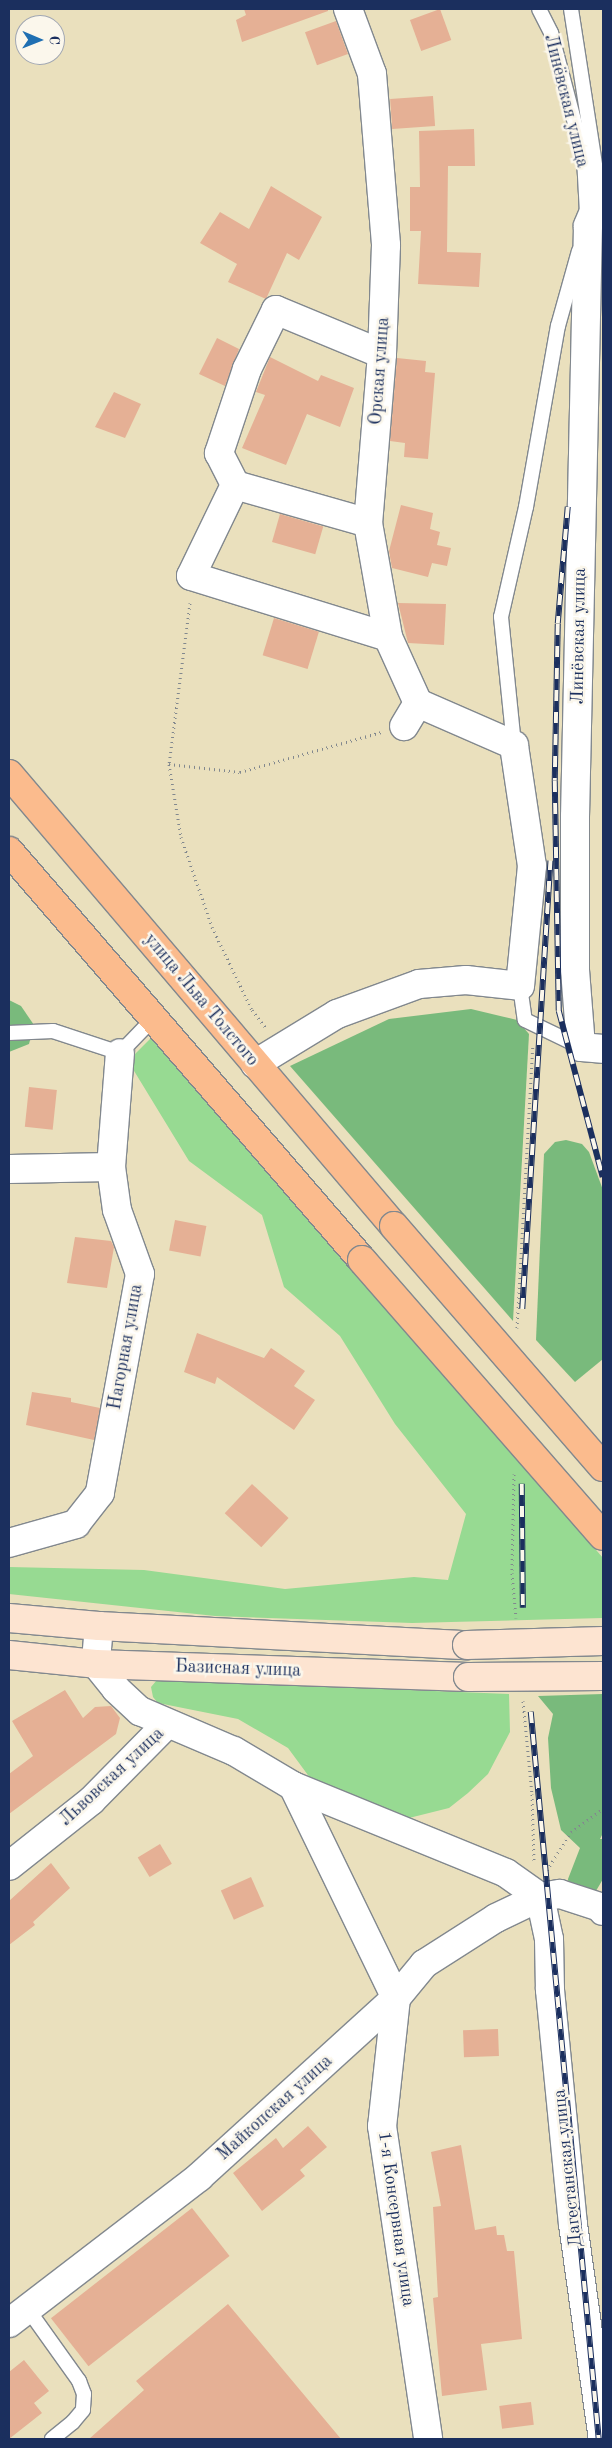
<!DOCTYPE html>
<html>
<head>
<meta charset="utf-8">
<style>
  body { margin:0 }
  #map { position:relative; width:612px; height:2448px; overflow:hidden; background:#eae0bd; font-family:"Old Standard TT",serif }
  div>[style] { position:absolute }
  .green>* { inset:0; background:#97da92 }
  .forest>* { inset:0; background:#79ba7c }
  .building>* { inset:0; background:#e5b095; transform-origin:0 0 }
  .path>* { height:3px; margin-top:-1.5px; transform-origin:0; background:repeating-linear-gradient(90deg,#82888e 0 1px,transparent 0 5px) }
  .roads { filter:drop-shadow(1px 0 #82888e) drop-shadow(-1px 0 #82888e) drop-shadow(0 1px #82888e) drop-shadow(0 -1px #82888e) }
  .lane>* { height:14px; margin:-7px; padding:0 7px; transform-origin:7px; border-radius:7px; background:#fff }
  .street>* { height:28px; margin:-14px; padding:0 14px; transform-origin:14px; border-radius:14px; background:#fff }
  .secondary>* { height:28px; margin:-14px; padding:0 14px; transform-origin:14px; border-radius:14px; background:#fde4d1 }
  .primary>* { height:28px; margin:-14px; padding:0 14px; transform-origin:14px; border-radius:14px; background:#fbbb8d }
  .rail>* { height:5.5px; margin-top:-2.75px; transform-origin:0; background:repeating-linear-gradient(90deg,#fbf7ec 0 11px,#1b2f5e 0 22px); box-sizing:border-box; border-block:1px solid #1b2f5e }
  .bridges { filter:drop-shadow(1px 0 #82888e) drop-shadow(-1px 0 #82888e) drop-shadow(0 1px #82888e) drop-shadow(0 -1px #82888e) }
  .secondary-bridge>* { height:28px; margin:-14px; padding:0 14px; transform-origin:14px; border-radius:14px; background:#fde4d1 }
  .primary-bridge>* { height:28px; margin:-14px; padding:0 14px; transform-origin:14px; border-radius:14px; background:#fbbb8d }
  span { translate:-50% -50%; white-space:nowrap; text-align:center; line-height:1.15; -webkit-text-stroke:5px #fbf7ec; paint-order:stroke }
  .street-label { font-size:18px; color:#1b2f5e }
  .frame { position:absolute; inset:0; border:10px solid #1b2f5e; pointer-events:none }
  .north { position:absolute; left:15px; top:15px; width:50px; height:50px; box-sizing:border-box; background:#fbf7ec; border:1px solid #a1a7b3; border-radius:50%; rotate:91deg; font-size:14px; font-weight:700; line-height:20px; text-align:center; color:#1b2f5e }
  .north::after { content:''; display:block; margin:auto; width:18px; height:22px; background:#1f6fb2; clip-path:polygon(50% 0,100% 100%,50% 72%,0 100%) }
</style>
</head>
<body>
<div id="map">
  <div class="green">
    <i style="clip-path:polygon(154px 1035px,603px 1558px,603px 1618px,412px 1623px,215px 1616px,9px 1594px,9px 1567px,144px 1570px,285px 1589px,414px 1577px,448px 1580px,466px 1514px,395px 1424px,340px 1336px,284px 1287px,262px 1215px,189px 1161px,128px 1061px)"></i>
    <i style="clip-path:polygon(157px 1680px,509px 1694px,510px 1732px,488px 1774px,468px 1793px,449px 1808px,405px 1819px,316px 1786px,288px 1748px,238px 1719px,158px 1703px,153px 1697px,151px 1687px)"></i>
  </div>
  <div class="forest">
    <i style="clip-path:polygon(9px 1000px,21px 1006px,34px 1025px,29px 1044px,9px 1052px)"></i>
    <i style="clip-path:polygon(471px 1009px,517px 1020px,529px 1034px,513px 1321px,290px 1066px,389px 1019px)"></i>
    <i style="clip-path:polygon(566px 1140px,582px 1144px,589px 1152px,603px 1190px,603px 1359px,575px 1382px,536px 1340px,544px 1154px,555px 1142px)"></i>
    <i style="clip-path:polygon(603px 1694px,603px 1833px,600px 1839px,603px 1839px,603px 1879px,593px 1896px,569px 1891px,568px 1879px,580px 1848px,561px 1830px,551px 1788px,548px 1738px,553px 1714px,538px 1696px)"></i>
  </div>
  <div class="building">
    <i style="clip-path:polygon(244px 9px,328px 9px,328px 11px,242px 42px,236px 20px,246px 15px)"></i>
    <i style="left:440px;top:9px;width:33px;height:32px;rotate:70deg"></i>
    <i style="left:336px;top:21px;width:35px;height:33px;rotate:70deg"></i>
    <i style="left:433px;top:96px;width:30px;height:43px;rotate:86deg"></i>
    <i style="clip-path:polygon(474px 129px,475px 166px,448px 166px,447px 252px,481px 253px,479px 287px,418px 284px,421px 231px,410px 231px,410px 187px,420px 187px,419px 131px)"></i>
    <i style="clip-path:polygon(271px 186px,322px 217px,299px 260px,287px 253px,266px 299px,228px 282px,237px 264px,200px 243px,220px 212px,249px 229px)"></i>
    <i style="clip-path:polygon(217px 338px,239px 349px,225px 386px,199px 374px)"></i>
    <i style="clip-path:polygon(270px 357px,318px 381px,321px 375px,354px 388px,340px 427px,307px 414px,286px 465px,242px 448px,265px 395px,256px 392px)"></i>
    <i style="clip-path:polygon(397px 358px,426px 361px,425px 372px,435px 373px,428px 459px,404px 457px,405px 443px,390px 441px)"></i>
    <i style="clip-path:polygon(114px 392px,141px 404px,125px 438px,95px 427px)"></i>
    <i style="clip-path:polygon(401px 505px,433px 513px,430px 529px,440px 532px,437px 545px,451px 548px,447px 566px,432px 563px,428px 577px,392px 568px,389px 551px)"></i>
    <i style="left:280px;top:514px;width:45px;height:29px;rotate:16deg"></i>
    <i style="clip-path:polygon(398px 603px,446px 604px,444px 645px,408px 643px)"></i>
    <i style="left:274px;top:618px;width:47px;height:39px;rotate:17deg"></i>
    <i style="left:29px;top:1087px;width:28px;height:40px;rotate:6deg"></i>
    <i style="left:175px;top:1220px;width:32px;height:31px;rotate:11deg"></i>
    <i style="clip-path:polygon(75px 1237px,111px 1241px,114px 1247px,107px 1288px,67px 1283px)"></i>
    <i style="clip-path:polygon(197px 1333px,264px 1358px,271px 1348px,305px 1371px,294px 1386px,315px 1400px,294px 1430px,217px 1377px,215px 1384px,184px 1372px)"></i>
    <i style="clip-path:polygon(32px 1392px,71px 1398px,71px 1402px,100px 1408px,94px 1440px,26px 1425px)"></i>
    <i style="left:252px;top:1484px;width:50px;height:40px;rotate:43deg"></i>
    <i style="clip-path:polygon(65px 1690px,83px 1718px,95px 1707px,111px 1706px,120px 1718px,116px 1734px,9px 1814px,9px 1774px,33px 1756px,12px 1721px)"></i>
    <i style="left:160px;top:1844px;width:23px;height:26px;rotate:59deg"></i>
    <i style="clip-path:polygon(51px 1863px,70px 1888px,33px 1922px,35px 1925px,9px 1945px,9px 1901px)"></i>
    <i style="left:251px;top:1877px;width:32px;height:33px;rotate:66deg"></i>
    <i style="left:498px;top:2029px;width:27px;height:35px;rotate:88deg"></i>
    <i style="clip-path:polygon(308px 2126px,327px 2147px,300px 2170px,305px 2176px,262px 2211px,233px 2173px,276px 2138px,283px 2148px)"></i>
    <i style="clip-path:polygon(461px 2145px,475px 2230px,496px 2226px,497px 2235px,504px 2235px,507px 2251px,514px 2251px,522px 2339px,481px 2344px,487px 2390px,442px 2396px,433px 2298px,438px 2297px,433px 2207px,441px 2206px,431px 2152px)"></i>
    <i style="left:192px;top:2208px;width:61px;height:179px;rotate:52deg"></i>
    <i style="clip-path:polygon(228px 2304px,341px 2439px,89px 2439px,144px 2390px,136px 2381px)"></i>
    <i style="clip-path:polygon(24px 2360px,49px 2391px,34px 2403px,42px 2413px,9px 2439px,9px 2372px)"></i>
    <i style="left:531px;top:2402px;width:23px;height:32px;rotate:83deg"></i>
  </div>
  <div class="path">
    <i style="left:190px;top:603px;width:162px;rotate:97.4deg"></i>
    <i style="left:169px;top:764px;width:71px;rotate:6.4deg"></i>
    <i style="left:240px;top:772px;width:147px;rotate:-15.8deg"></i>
    <i style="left:169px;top:764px;width:74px;rotate:80.7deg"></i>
    <i style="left:181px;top:837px;width:95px;rotate:71deg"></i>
    <i style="left:212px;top:927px;width:92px;rotate:64.3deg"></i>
    <i style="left:252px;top:1010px;width:23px;rotate:52deg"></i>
    <i style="left:517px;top:1328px;width:283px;rotate:-86.8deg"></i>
    <i style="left:514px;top:1474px;width:99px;rotate:91.2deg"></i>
    <i style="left:512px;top:1573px;width:45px;rotate:84.9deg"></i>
    <i style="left:523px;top:1701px;width:93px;rotate:84.5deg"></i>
    <i style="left:532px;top:1794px;width:68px;rotate:88.3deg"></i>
    <i style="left:547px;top:1870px;width:45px;rotate:-57.7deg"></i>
    <i style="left:571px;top:1832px;width:39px;rotate:-36deg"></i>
  </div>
  <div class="roads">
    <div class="lane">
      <i style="left:539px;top:9px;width:27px;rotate:63deg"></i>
      <i style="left:551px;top:33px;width:129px;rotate:75.2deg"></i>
      <i style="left:584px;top:158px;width:55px;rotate:86.9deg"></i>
      <i style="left:571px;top:9px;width:189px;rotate:81.2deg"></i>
      <i style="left:514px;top:745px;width:129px;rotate:-95.8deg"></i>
      <i style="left:501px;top:617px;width:113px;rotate:-77.2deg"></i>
      <i style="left:526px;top:507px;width:184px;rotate:-80deg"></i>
      <i style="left:558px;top:326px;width:78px;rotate:-74.4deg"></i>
      <i style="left:520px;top:986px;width:34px;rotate:82deg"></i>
      <i style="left:525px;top:1020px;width:62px;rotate:25.7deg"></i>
      <i style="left:9px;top:1033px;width:44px;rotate:-2.6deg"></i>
      <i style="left:53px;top:1031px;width:71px;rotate:18.2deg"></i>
      <i style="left:120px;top:1053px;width:46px;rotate:-45.9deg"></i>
      <i style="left:27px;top:2308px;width:90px;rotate:54.5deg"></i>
      <i style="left:79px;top:2381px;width:14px;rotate:69deg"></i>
      <i style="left:84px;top:2394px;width:16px;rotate:94deg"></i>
      <i style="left:83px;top:2410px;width:16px;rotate:130deg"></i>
      <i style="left:73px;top:2422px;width:27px;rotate:141deg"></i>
    </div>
    <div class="street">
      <i style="left:348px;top:9px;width:69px;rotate:69.7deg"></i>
      <i style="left:372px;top:74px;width:172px;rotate:85.3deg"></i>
      <i style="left:386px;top:245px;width:109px;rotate:92.1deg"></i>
      <i style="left:382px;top:354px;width:170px;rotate:94.7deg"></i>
      <i style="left:368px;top:523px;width:116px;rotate:80deg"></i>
      <i style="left:388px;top:637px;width:72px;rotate:65.6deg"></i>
      <i style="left:418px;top:703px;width:27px;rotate:121deg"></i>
      <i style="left:603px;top:190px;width:39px;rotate:113deg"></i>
      <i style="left:588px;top:226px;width:591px;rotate:91.26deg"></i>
      <i style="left:575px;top:817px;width:153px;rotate:90deg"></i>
      <i style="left:575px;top:970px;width:77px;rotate:85.5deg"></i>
      <i style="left:581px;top:1047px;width:22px;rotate:5deg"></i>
      <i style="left:382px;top:354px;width:115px;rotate:-157.5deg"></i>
      <i style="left:276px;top:310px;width:66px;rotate:116.2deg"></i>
      <i style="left:247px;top:369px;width:89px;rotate:108.4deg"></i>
      <i style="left:219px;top:453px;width:36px;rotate:63deg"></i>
      <i style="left:235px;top:485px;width:101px;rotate:115.8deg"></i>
      <i style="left:191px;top:576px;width:206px;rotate:17.2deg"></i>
      <i style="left:235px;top:485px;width:138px;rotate:15.9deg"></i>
      <i style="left:255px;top:1064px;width:96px;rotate:-31.4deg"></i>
      <i style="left:337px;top:1014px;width:87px;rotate:-20.1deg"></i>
      <i style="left:419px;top:984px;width:47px;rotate:-4.9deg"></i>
      <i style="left:466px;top:980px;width:54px;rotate:6.3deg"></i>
      <i style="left:520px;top:986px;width:121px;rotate:-84.3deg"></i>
      <i style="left:532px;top:866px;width:122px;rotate:-98.5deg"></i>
      <i style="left:514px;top:745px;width:105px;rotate:-156.4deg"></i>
      <i style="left:111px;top:1167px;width:114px;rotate:-85.5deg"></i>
      <i style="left:9px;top:1169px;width:102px;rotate:-1.1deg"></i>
      <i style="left:111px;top:1167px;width:43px;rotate:82.1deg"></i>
      <i style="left:117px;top:1210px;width:68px;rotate:70.2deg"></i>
      <i style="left:140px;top:1274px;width:223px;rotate:100.4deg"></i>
      <i style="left:100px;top:1493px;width:39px;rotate:128deg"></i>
      <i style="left:76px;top:1524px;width:70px;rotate:164.2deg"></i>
      <i style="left:99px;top:1626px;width:38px;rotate:95deg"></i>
      <i style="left:96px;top:1664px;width:32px;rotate:51deg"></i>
      <i style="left:116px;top:1689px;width:33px;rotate:43deg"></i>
      <i style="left:140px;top:1711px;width:102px;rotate:23.1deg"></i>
      <i style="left:234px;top:1751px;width:69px;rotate:30.7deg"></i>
      <i style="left:293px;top:1786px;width:230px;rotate:22.2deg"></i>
      <i style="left:506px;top:1873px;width:42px;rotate:35.2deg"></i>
      <i style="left:293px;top:1786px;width:236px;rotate:64.1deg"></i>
      <i style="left:396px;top:1998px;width:129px;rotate:96.2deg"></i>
      <i style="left:382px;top:2126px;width:316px;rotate:81.6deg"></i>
      <i style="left:9px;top:1866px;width:105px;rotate:-38.4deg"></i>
      <i style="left:91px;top:1801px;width:108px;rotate:-45.4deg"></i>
      <i style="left:540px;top:1897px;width:43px;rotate:77.9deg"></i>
      <i style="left:549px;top:1939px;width:51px;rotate:88.9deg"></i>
      <i style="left:550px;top:1990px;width:235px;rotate:84.4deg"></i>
      <i style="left:573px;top:2224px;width:217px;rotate:82.1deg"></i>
      <i style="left:9px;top:2323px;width:240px;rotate:-37.5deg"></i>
      <i style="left:199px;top:2177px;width:266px;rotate:-42.3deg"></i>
      <i style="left:396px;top:1998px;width:44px;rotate:-50.5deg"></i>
      <i style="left:424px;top:1964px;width:85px;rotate:-32.6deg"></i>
      <i style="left:496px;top:1918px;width:49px;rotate:-25.5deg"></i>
      <i style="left:540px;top:1897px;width:20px;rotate:-9deg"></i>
      <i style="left:560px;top:1894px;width:42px;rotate:18deg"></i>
      <i style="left:600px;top:1907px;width:5px;rotate:53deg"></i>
    </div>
    <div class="secondary">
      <i style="left:9px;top:1618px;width:90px;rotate:5.1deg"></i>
      <i style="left:99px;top:1626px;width:368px;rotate:3deg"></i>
      <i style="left:9px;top:1655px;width:87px;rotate:5.9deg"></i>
      <i style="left:96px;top:1664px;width:372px;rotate:2deg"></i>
    </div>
    <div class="primary">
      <i style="left:9px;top:774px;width:594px;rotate:49.58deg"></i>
      <i style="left:9px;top:851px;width:540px;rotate:49.2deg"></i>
    </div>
  </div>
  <div class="rail">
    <i style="left:568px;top:507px;width:117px;rotate:94.9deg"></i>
    <i style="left:558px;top:624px;width:157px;rotate:91.1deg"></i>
    <i style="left:555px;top:781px;width:230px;rotate:89deg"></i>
    <i style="left:559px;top:1011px;width:172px;rotate:75.2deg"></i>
    <i style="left:522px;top:1309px;width:449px;rotate:-86.4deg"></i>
    <i style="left:522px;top:1484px;width:124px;rotate:89.5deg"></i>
    <i style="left:531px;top:1712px;width:730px;rotate:84.66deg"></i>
  </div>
  <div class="bridges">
    <div class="secondary-bridge">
      <i style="left:467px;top:1645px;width:136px;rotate:-1.7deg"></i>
      <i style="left:468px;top:1677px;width:135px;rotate:-0.4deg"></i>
    </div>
    <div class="primary-bridge">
      <i style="left:394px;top:1226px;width:319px;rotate:49.1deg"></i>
      <i style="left:362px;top:1260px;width:366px;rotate:48.9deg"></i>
    </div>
  </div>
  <div class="street-label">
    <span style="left:566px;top:101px;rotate:76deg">Линёвская улица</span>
    <span style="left:380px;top:371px;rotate:-86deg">Орская улица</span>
    <span style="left:579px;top:636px;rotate:-89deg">Линёвская улица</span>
    <span style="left:201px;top:1000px;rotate:50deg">улица Льва Толстого</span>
    <span style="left:126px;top:1347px;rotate:-80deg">Нагорная улица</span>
    <span style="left:238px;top:1669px;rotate:2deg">Базисная улица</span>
    <span style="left:112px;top:1777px;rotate:-43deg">Львовская улица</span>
    <span style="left:275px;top:2108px;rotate:-42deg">Майкопская улица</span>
    <span style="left:568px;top:2168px;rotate:-96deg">Дагестанская улица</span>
    <span style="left:396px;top:2219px;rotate:82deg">1-я Консервная улица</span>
  </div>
  <div class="frame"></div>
  <div class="north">С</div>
</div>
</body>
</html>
